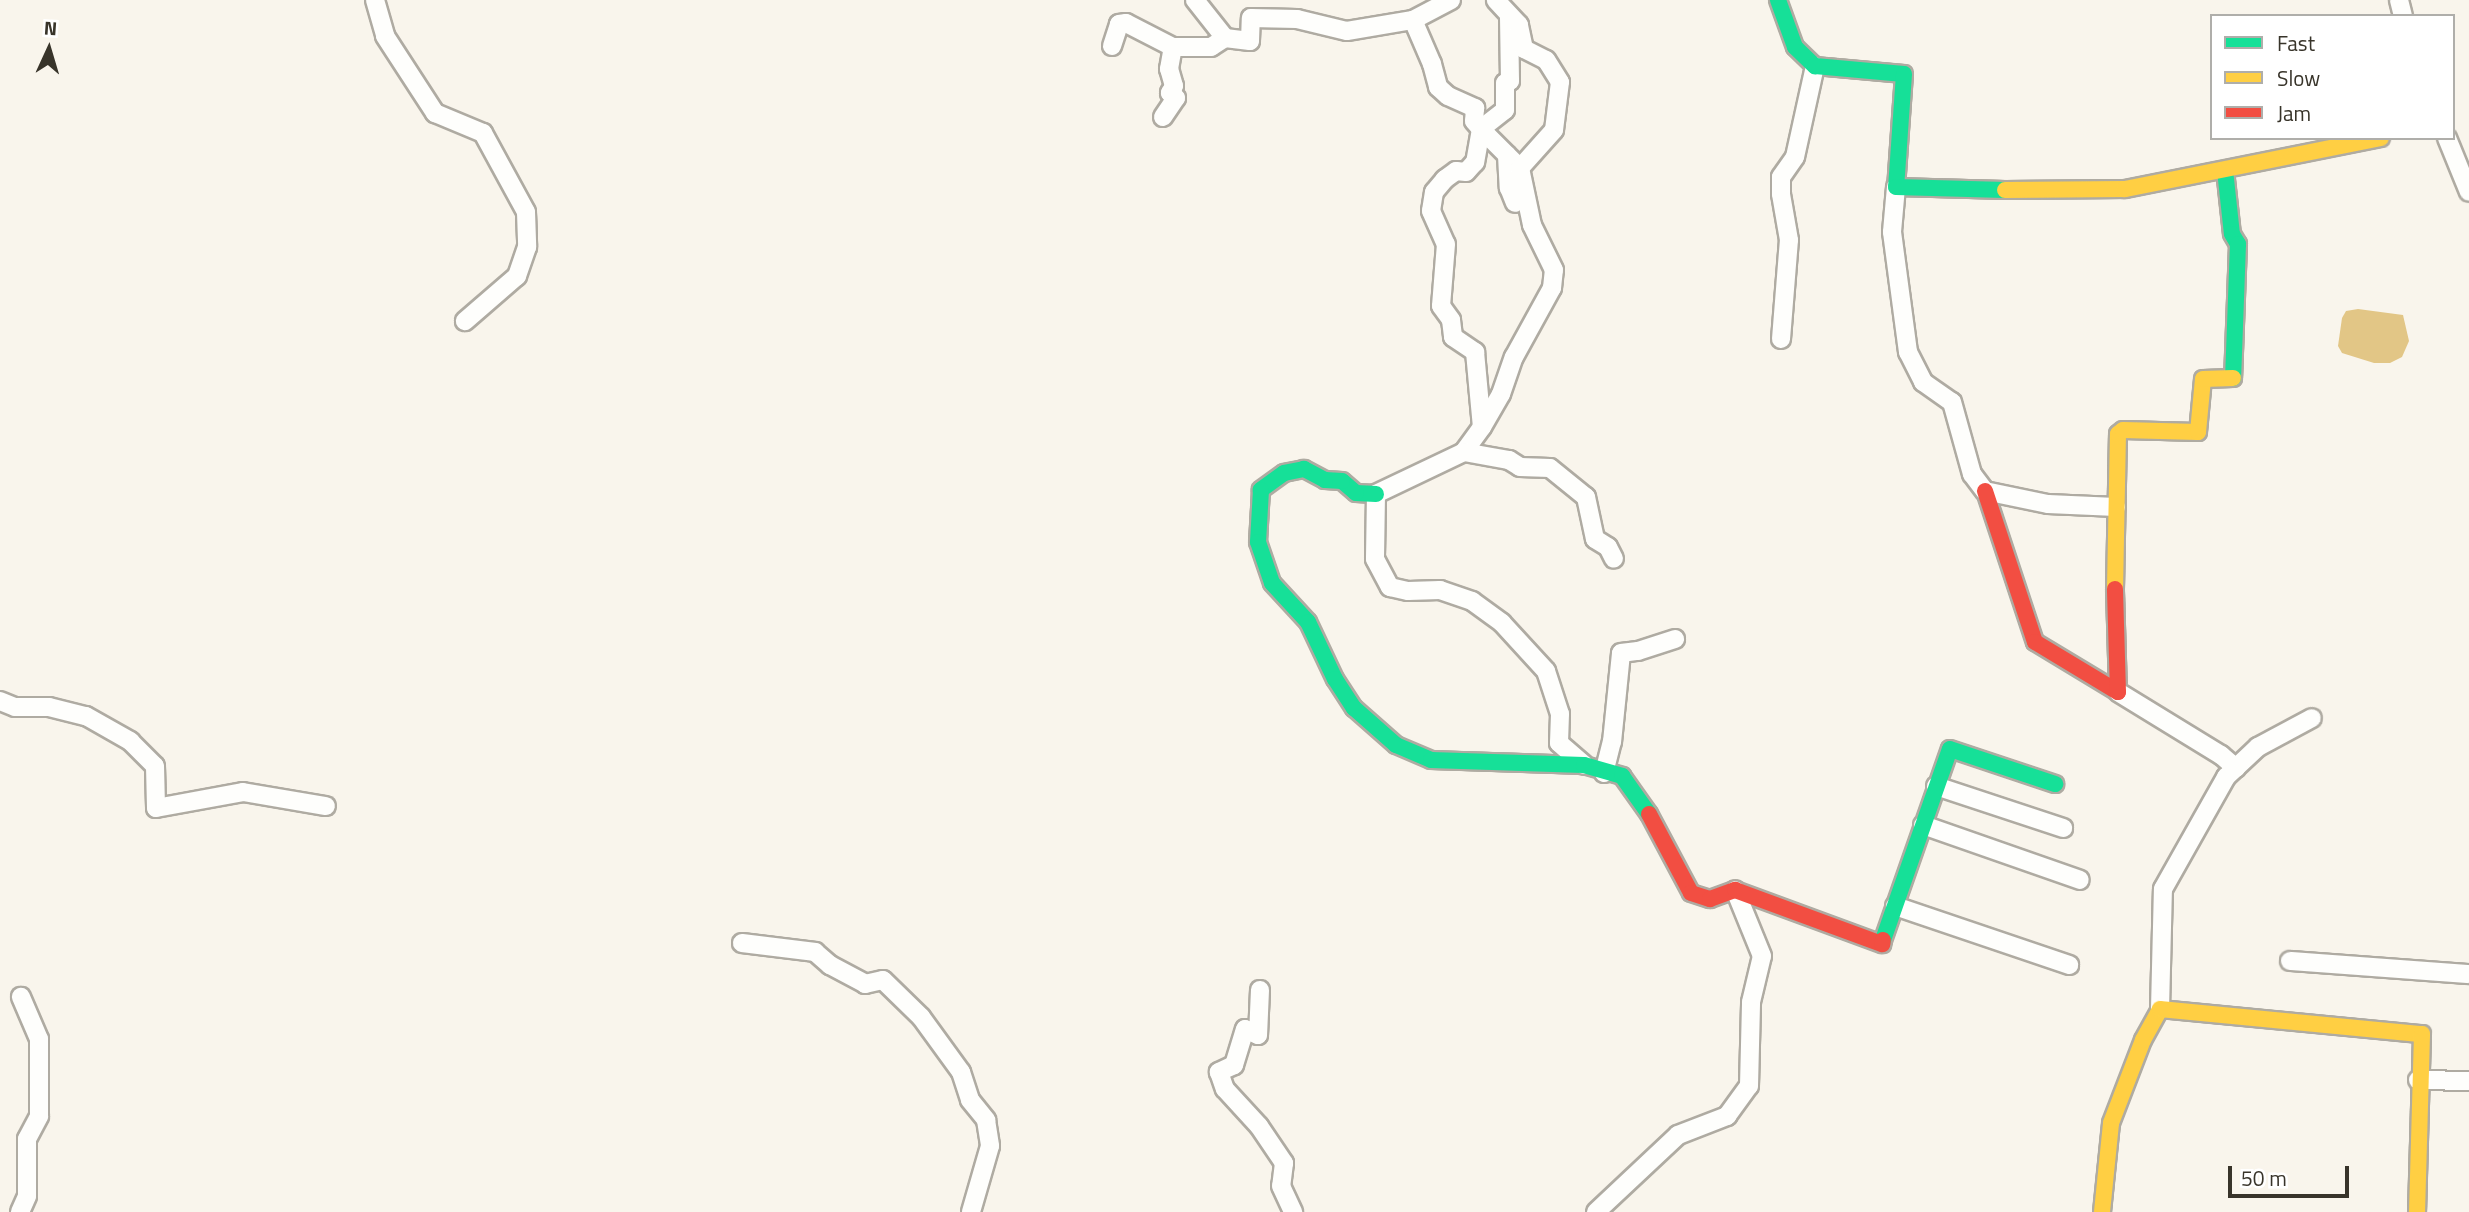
<!DOCTYPE html>
<html>
<head>
<meta charset="utf-8">
<style>
  body { margin:0 }
  #map { position:relative; width:2469px; height:1212px; overflow:hidden; background:#f9f5ec; font-family:"Titillium Web",sans-serif }
  div>[style] { position:absolute }
  .water>* { inset:0; background:#e2c686 }
  .roads { filter:drop-shadow(2px 0 #afaba2) drop-shadow(-2px 0 #afaba2) drop-shadow(0 2px #afaba2) drop-shadow(0 -2px #afaba2) }
  .street>* { height:18px; margin:-9px; padding:0 9px; transform-origin:9px; border-radius:9px; background:#fefefc }
  .fast>* { height:16px; margin:-8px; padding:0 8px; transform-origin:8px; border-radius:8px; background:#16e098 }
  .slow>* { height:16px; margin:-8px; padding:0 8px; transform-origin:8px; border-radius:8px; background:#ffcf43 }
  .jam>* { height:16px; margin:-8px; padding:0 8px; transform-origin:8px; border-radius:8px; background:#f24e42 }
  span { translate:-50% -50%; white-space:nowrap; text-align:center; line-height:1.15; -webkit-text-stroke:5px #fff; paint-order:stroke }
  .legend { position:absolute; left:2210px; top:14px; width:245px; height:126px; box-sizing:border-box; background:#fff; border:2px solid #afaeaa; margin:0; padding:9px 12px; list-style:none; font-size:21px; color:#38342a }
  .legend li { display:flex; align-items:center; gap:14px; height:35px }
  .legend b { width:35px; border:2px solid #afaeaa }
  .north { position:absolute; left:14px; top:14px; width:70px; height:70px; -webkit-text-stroke:5px #fff; paint-order:stroke; rotate:4deg; font-size:19px; font-weight:700; line-height:28px; text-align:center; color:#38342a }
  .north::after { content:''; display:block; margin:auto; width:24px; height:32px; background:#38342a; clip-path:polygon(50% 0,100% 100%,50% 72%,0 100%) }
  .scale { position:absolute; left:2228px; top:1166px; width:121px; height:32px; box-sizing:border-box; border:4px solid #38342a; border-top:0; padding-left:9px; font-size:21px; line-height:24px; white-space:nowrap; color:#38342a; -webkit-text-stroke:5px #fff; paint-order:stroke }
</style>
</head>
<body>
<div id="map">
  <div class="water">
    <i style="clip-path:polygon(2358px 309px,2403px 315px,2409px 341px,2402px 357px,2390px 363px,2374px 363px,2342px 353px,2338px 346px,2342px 318px,2346px 311px)"></i>
  </div>
  <div class="roads">
    <div class="street">
      <i style="left:375px;top:0;width:37px;rotate:74deg"></i>
      <i style="left:385px;top:36px;width:92px;rotate:57deg"></i>
      <i style="left:435px;top:113px;width:52px;rotate:22.6deg"></i>
      <i style="left:483px;top:133px;width:90px;rotate:61.4deg"></i>
      <i style="left:526px;top:212px;width:35px;rotate:88deg"></i>
      <i style="left:527px;top:247px;width:31px;rotate:109deg"></i>
      <i style="left:517px;top:276px;width:69px;rotate:139.1deg"></i>
      <i style="left:1195px;top:0;width:48px;rotate:51.7deg"></i>
      <i style="left:1225px;top:38px;width:25px;rotate:7deg"></i>
      <i style="left:1250px;top:41px;width:23px;rotate:-88deg"></i>
      <i style="left:1251px;top:18px;width:46px;rotate:1.2deg"></i>
      <i style="left:1297px;top:19px;width:51px;rotate:13.5deg"></i>
      <i style="left:1347px;top:31px;width:67px;rotate:-9.5deg"></i>
      <i style="left:1413px;top:20px;width:43px;rotate:-27.8deg"></i>
      <i style="left:2399px;top:0;width:16px;rotate:76deg"></i>
      <i style="left:1509px;top:17px;width:64px;rotate:89.1deg"></i>
      <i style="left:1510px;top:81px;width:5px;rotate:158deg"></i>
      <i style="left:1505px;top:83px;width:27px;rotate:90deg"></i>
      <i style="left:1505px;top:110px;width:31px;rotate:142deg"></i>
      <i style="left:1481px;top:129px;width:55px;rotate:45deg"></i>
      <i style="left:1413px;top:20px;width:48px;rotate:66.6deg"></i>
      <i style="left:1432px;top:64px;width:24px;rotate:75deg"></i>
      <i style="left:1438px;top:87px;width:13px;rotate:42deg"></i>
      <i style="left:1448px;top:96px;width:30px;rotate:24deg"></i>
      <i style="left:1475px;top:108px;width:13px;rotate:94deg"></i>
      <i style="left:1474px;top:121px;width:11px;rotate:49deg"></i>
      <i style="left:1481px;top:129px;width:34px;rotate:100deg"></i>
      <i style="left:1475px;top:162px;width:13px;rotate:132deg"></i>
      <i style="left:1466px;top:172px;width:10px;rotate:-174deg"></i>
      <i style="left:1456px;top:171px;width:14px;rotate:144deg"></i>
      <i style="left:1445px;top:179px;width:17px;rotate:130deg"></i>
      <i style="left:1434px;top:192px;width:19px;rotate:99deg"></i>
      <i style="left:1431px;top:211px;width:36px;rotate:66deg"></i>
      <i style="left:1446px;top:244px;width:62px;rotate:94.6deg"></i>
      <i style="left:1441px;top:306px;width:17px;rotate:54deg"></i>
      <i style="left:1451px;top:320px;width:17px;rotate:83deg"></i>
      <i style="left:1453px;top:337px;width:27px;rotate:34deg"></i>
      <i style="left:1475px;top:352px;width:75px;rotate:84.7deg"></i>
      <i style="left:1482px;top:427px;width:31px;rotate:126deg"></i>
      <i style="left:1464px;top:452px;width:98px;rotate:154.5deg"></i>
      <i style="left:1376px;top:494px;width:65px;rotate:90.9deg"></i>
      <i style="left:1375px;top:559px;width:32px;rotate:62deg"></i>
      <i style="left:1390px;top:587px;width:18px;rotate:13deg"></i>
      <i style="left:1408px;top:591px;width:32px;rotate:-2deg"></i>
      <i style="left:1440px;top:590px;width:34px;rotate:19deg"></i>
      <i style="left:1472px;top:601px;width:37px;rotate:36deg"></i>
      <i style="left:1502px;top:623px;width:65px;rotate:47.5deg"></i>
      <i style="left:1546px;top:671px;width:45px;rotate:72deg"></i>
      <i style="left:1560px;top:714px;width:29px;rotate:92deg"></i>
      <i style="left:1559px;top:743px;width:33px;rotate:41deg"></i>
      <i style="left:1112px;top:46px;width:23px;rotate:-72deg"></i>
      <i style="left:1119px;top:24px;width:7px;rotate:-8deg"></i>
      <i style="left:1126px;top:23px;width:53px;rotate:27.1deg"></i>
      <i style="left:1173px;top:47px;width:38px"></i>
      <i style="left:1211px;top:47px;width:17px;rotate:-33deg"></i>
      <i style="left:1163px;top:117px;width:23px;rotate:-56deg"></i>
      <i style="left:1176px;top:98px;width:8px;rotate:-140deg"></i>
      <i style="left:1170px;top:93px;width:8px;rotate:-60deg"></i>
      <i style="left:1174px;top:86px;width:18px;rotate:-106deg"></i>
      <i style="left:1169px;top:69px;width:22px;rotate:-80deg"></i>
      <i style="left:2447px;top:138px;width:58px;rotate:67.8deg"></i>
      <i style="left:1507px;top:155px;width:33px;rotate:87deg"></i>
      <i style="left:1509px;top:188px;width:16px;rotate:68deg"></i>
      <i style="left:1896px;top:187px;width:45px;rotate:95.1deg"></i>
      <i style="left:1892px;top:232px;width:121px;rotate:82.4deg"></i>
      <i style="left:1908px;top:352px;width:34px;rotate:63deg"></i>
      <i style="left:1923px;top:382px;width:35px;rotate:35deg"></i>
      <i style="left:1952px;top:402px;width:75px;rotate:74.5deg"></i>
      <i style="left:1972px;top:474px;width:21px;rotate:53deg"></i>
      <i style="left:1985px;top:491px;width:64px;rotate:11.7deg"></i>
      <i style="left:2048px;top:504px;width:68px;rotate:2.5deg"></i>
      <i style="left:1781px;top:339px;width:99px;rotate:-85.4deg"></i>
      <i style="left:1789px;top:240px;width:47px;rotate:-99.9deg"></i>
      <i style="left:1781px;top:194px;width:17px;rotate:-90deg"></i>
      <i style="left:1781px;top:177px;width:24px;rotate:-55deg"></i>
      <i style="left:1795px;top:157px;width:93px;rotate:-77.6deg"></i>
      <i style="left:1482px;top:427px;width:38px;rotate:-60deg"></i>
      <i style="left:1501px;top:394px;width:39px;rotate:-71deg"></i>
      <i style="left:1514px;top:357px;width:79px;rotate:-61.2deg"></i>
      <i style="left:1552px;top:288px;width:18px;rotate:-84deg"></i>
      <i style="left:1554px;top:270px;width:50px;rotate:-116.1deg"></i>
      <i style="left:1532px;top:225px;width:58px;rotate:-101.9deg"></i>
      <i style="left:1520px;top:168px;width:51px;rotate:-48.2deg"></i>
      <i style="left:1554px;top:130px;width:48px;rotate:-82.9deg"></i>
      <i style="left:1560px;top:82px;width:26px;rotate:-122deg"></i>
      <i style="left:1546px;top:60px;width:25px;rotate:-153deg"></i>
      <i style="left:1524px;top:49px;width:25px;rotate:-102deg"></i>
      <i style="left:1519px;top:25px;width:34px;rotate:-133deg"></i>
      <i style="left:1464px;top:452px;width:46px;rotate:10.1deg"></i>
      <i style="left:1509px;top:460px;width:13px;rotate:32deg"></i>
      <i style="left:1520px;top:467px;width:30px;rotate:2deg"></i>
      <i style="left:1550px;top:468px;width:46px;rotate:38.9deg"></i>
      <i style="left:1586px;top:497px;width:43px;rotate:77.9deg"></i>
      <i style="left:1595px;top:539px;width:15px;rotate:32deg"></i>
      <i style="left:1608px;top:547px;width:13px;rotate:63deg"></i>
      <i style="left:2118px;top:692px;width:121px;rotate:31.5deg"></i>
      <i style="left:2221px;top:755px;width:20px;rotate:41deg"></i>
      <i style="left:0;top:701px;width:16px;rotate:22deg"></i>
      <i style="left:15px;top:707px;width:34px"></i>
      <i style="left:49px;top:707px;width:38px;rotate:14deg"></i>
      <i style="left:86px;top:716px;width:51px;rotate:29.6deg"></i>
      <i style="left:130px;top:741px;width:35px;rotate:45deg"></i>
      <i style="left:155px;top:766px;width:42px;rotate:88.6deg"></i>
      <i style="left:156px;top:808px;width:88px;rotate:-10.4deg"></i>
      <i style="left:243px;top:792px;width:84px;rotate:9.6deg"></i>
      <i style="left:1604px;top:773px;width:32px;rotate:-76deg"></i>
      <i style="left:1612px;top:742px;width:89px;rotate:-84.2deg"></i>
      <i style="left:1621px;top:653px;width:17px;rotate:-7deg"></i>
      <i style="left:1638px;top:651px;width:39px;rotate:-18deg"></i>
      <i style="left:1936px;top:786px;width:134px;rotate:18.3deg"></i>
      <i style="left:1923px;top:825px;width:166px;rotate:19.3deg"></i>
      <i style="left:1895px;top:906px;width:184px;rotate:18.7deg"></i>
      <i style="left:742px;top:943px;width:74px;rotate:7deg"></i>
      <i style="left:815px;top:952px;width:20px;rotate:41deg"></i>
      <i style="left:830px;top:965px;width:40px;rotate:28deg"></i>
      <i style="left:865px;top:984px;width:18px;rotate:-13deg"></i>
      <i style="left:883px;top:980px;width:53px;rotate:44.2deg"></i>
      <i style="left:921px;top:1017px;width:68px;rotate:54deg"></i>
      <i style="left:961px;top:1072px;width:29px;rotate:72deg"></i>
      <i style="left:970px;top:1100px;width:26px;rotate:51deg"></i>
      <i style="left:986px;top:1120px;width:26px;rotate:81deg"></i>
      <i style="left:990px;top:1146px;width:69px;rotate:106.1deg"></i>
      <i style="left:2290px;top:961px;width:179px;rotate:4.2deg"></i>
      <i style="left:1260px;top:990px;width:45px;rotate:92.5deg"></i>
      <i style="left:1258px;top:1035px;width:14px;rotate:-155deg"></i>
      <i style="left:1245px;top:1029px;width:38px;rotate:107deg"></i>
      <i style="left:1234px;top:1065px;width:17px;rotate:155deg"></i>
      <i style="left:1219px;top:1072px;width:18px;rotate:71deg"></i>
      <i style="left:1225px;top:1089px;width:50px;rotate:47.4deg"></i>
      <i style="left:1259px;top:1126px;width:45px;rotate:56deg"></i>
      <i style="left:1284px;top:1163px;width:23px;rotate:97deg"></i>
      <i style="left:1281px;top:1186px;width:29px;rotate:65deg"></i>
      <i style="left:2160px;top:1009px;width:120px;rotate:-88.6deg"></i>
      <i style="left:2163px;top:889px;width:129px;rotate:-60.6deg"></i>
      <i style="left:2226px;top:777px;width:44px;rotate:-43.2deg"></i>
      <i style="left:2258px;top:747px;width:61px;rotate:-28.2deg"></i>
      <i style="left:2418px;top:1080px;width:51px;rotate:1.1deg"></i>
      <i style="left:20px;top:1212px;width:17px;rotate:-66deg"></i>
      <i style="left:27px;top:1196px;width:57px;rotate:-90deg"></i>
      <i style="left:27px;top:1139px;width:26px;rotate:-62deg"></i>
      <i style="left:39px;top:1116px;width:77px;rotate:-90deg"></i>
      <i style="left:39px;top:1039px;width:46px;rotate:-113.2deg"></i>
      <i style="left:1596px;top:1212px;width:112px;rotate:-43.2deg"></i>
      <i style="left:1678px;top:1135px;width:53px;rotate:-21.2deg"></i>
      <i style="left:1727px;top:1116px;width:37px;rotate:-54deg"></i>
      <i style="left:1749px;top:1086px;width:84px;rotate:-88.6deg"></i>
      <i style="left:1751px;top:1002px;width:47px;rotate:-76.6deg"></i>
      <i style="left:1762px;top:956px;width:71px;rotate:-112.2deg"></i>
    </div>
    <div class="fast">
      <i style="left:1778px;top:0;width:50px;rotate:70.1deg"></i>
      <i style="left:1795px;top:47px;width:28px;rotate:44deg"></i>
      <i style="left:1815px;top:66px;width:89px;rotate:5.1deg"></i>
      <i style="left:1904px;top:74px;width:113px;rotate:94deg"></i>
      <i style="left:1896px;top:187px;width:109px;rotate:1.6deg"></i>
      <i style="left:2225px;top:170px;width:64px;rotate:83.8deg"></i>
      <i style="left:2232px;top:234px;width:12px;rotate:59deg"></i>
      <i style="left:2238px;top:244px;width:134px;rotate:92.1deg"></i>
      <i style="left:1376px;top:494px;width:20px;rotate:-177deg"></i>
      <i style="left:1356px;top:493px;width:18px;rotate:-139deg"></i>
      <i style="left:1342px;top:481px;width:17px;rotate:-177deg"></i>
      <i style="left:1325px;top:480px;width:24px;rotate:-152deg"></i>
      <i style="left:1304px;top:469px;width:20px;rotate:169deg"></i>
      <i style="left:1284px;top:473px;width:29px;rotate:144deg"></i>
      <i style="left:1261px;top:490px;width:52px;rotate:93.3deg"></i>
      <i style="left:1258px;top:542px;width:43px;rotate:71.1deg"></i>
      <i style="left:1272px;top:583px;width:53px;rotate:47.3deg"></i>
      <i style="left:1308px;top:622px;width:63px;rotate:64.7deg"></i>
      <i style="left:1335px;top:679px;width:35px;rotate:57deg"></i>
      <i style="left:1354px;top:708px;width:56px;rotate:41.4deg"></i>
      <i style="left:1396px;top:745px;width:38px;rotate:23deg"></i>
      <i style="left:1431px;top:760px;width:153px;rotate:1.9deg"></i>
      <i style="left:1584px;top:765px;width:40px;rotate:16deg"></i>
      <i style="left:1622px;top:776px;width:47px;rotate:54.6deg"></i>
      <i style="left:1883px;top:940px;width:202px;rotate:-70.7deg"></i>
      <i style="left:1950px;top:749px;width:111px;rotate:18.4deg"></i>
    </div>
    <div class="slow">
      <i style="left:2005px;top:190px;width:120px;rotate:-0.5deg"></i>
      <i style="left:2125px;top:189px;width:261px;rotate:-11.3deg"></i>
      <i style="left:2115px;top:589px;width:155px;rotate:-88.9deg"></i>
      <i style="left:2118px;top:434px;width:6px;rotate:-39deg"></i>
      <i style="left:2123px;top:430px;width:75px;rotate:1.5deg"></i>
      <i style="left:2198px;top:432px;width:53px;rotate:-84.6deg"></i>
      <i style="left:2203px;top:379px;width:30px;rotate:-2deg"></i>
      <i style="left:2102px;top:1212px;width:89px;rotate:-84.2deg"></i>
      <i style="left:2111px;top:1123px;width:89px;rotate:-68.9deg"></i>
      <i style="left:2143px;top:1040px;width:35px;rotate:-61deg"></i>
      <i style="left:2160px;top:1009px;width:263px;rotate:5.5deg"></i>
      <i style="left:2422px;top:1034px;width:178px;rotate:91.6deg"></i>
    </div>
    <div class="jam">
      <i style="left:1985px;top:491px;width:159px;rotate:71.7deg"></i>
      <i style="left:2035px;top:642px;width:97px;rotate:31.1deg"></i>
      <i style="left:2118px;top:692px;width:103px;rotate:-91.7deg"></i>
      <i style="left:1649px;top:814px;width:89px;rotate:62deg"></i>
      <i style="left:1691px;top:893px;width:20px;rotate:18deg"></i>
      <i style="left:1710px;top:899px;width:27px;rotate:-20deg"></i>
      <i style="left:1735px;top:890px;width:157px;rotate:20.2deg"></i>
      <i style="left:1882px;top:944px;width:4px;rotate:-76deg"></i>
    </div>
  </div>
  <ul class="legend">
  <li><b style="height:9px;background:#16e098"></b>Fast</li>
  <li><b style="height:9px;background:#ffcf43"></b>Slow</li>
  <li><b style="height:9px;background:#f24e42"></b>Jam</li>
  </ul>
  <div class="north">N</div>
  <div class="scale">50 m</div>
</div>
</body>
</html>
